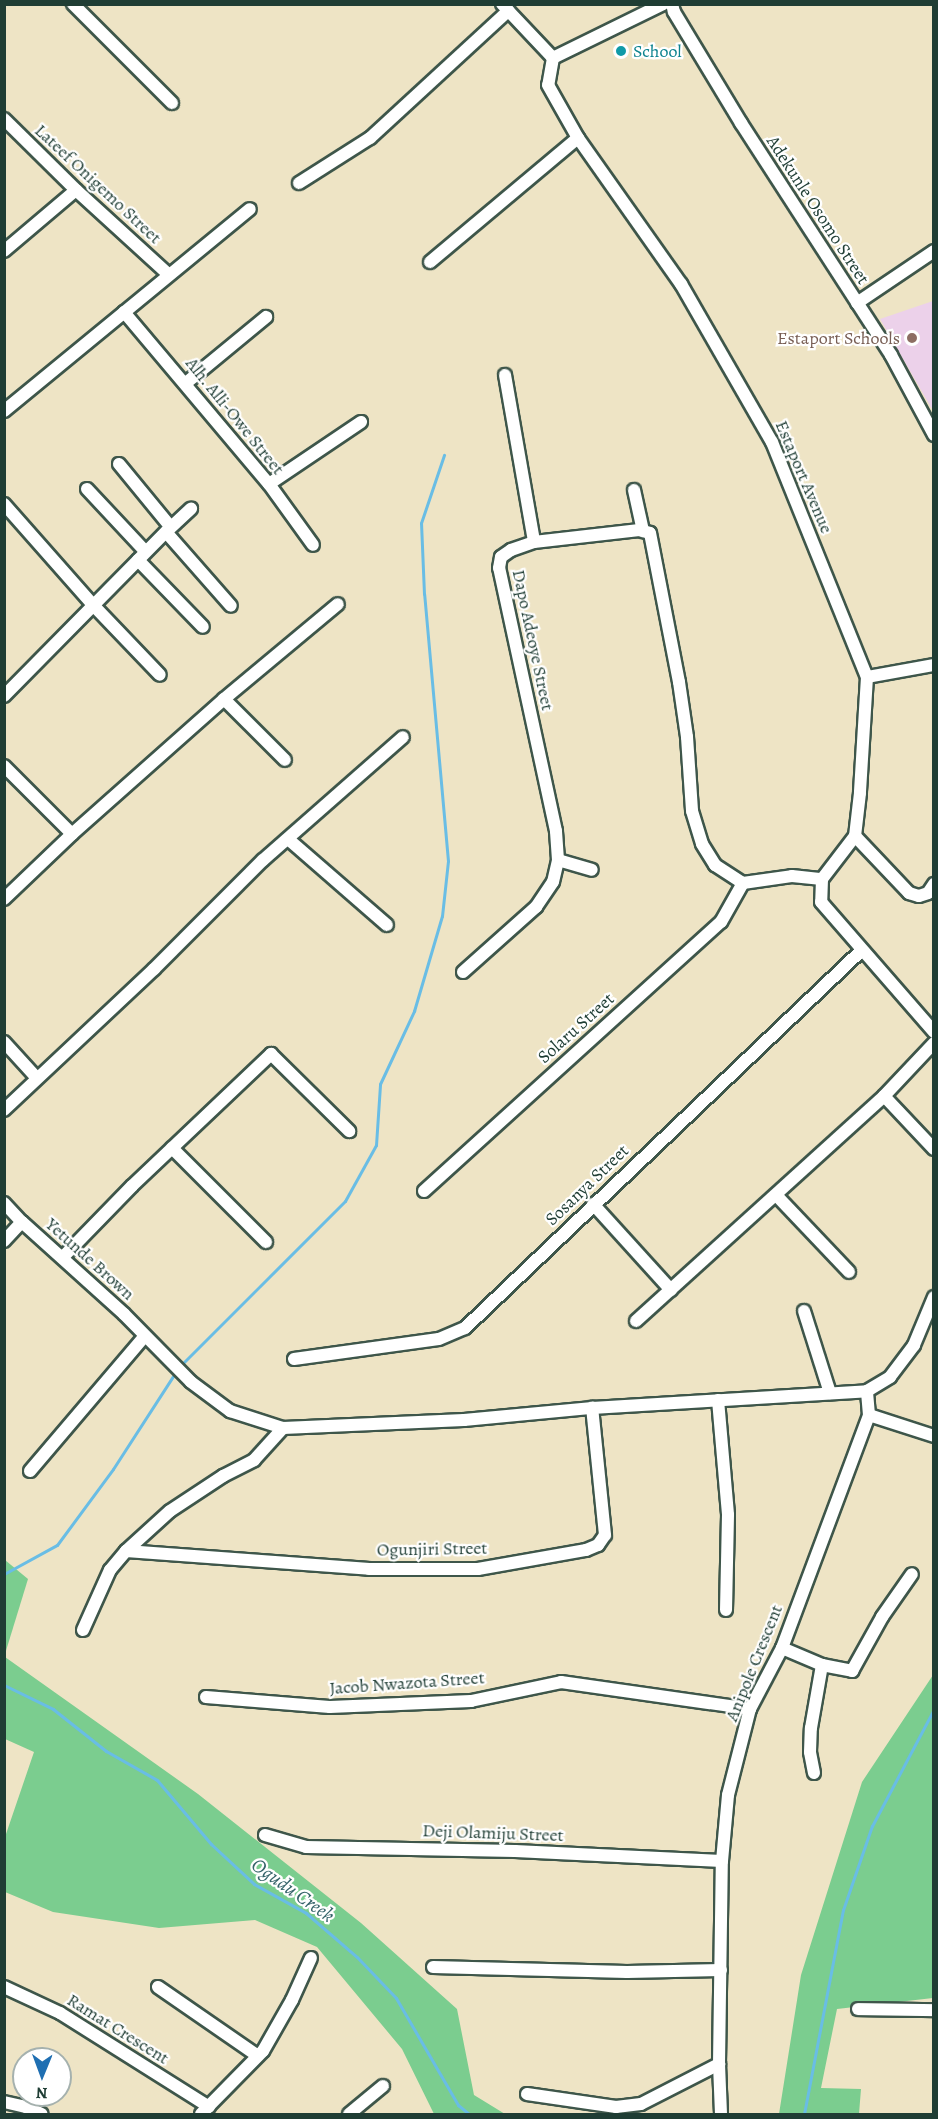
<!DOCTYPE html>
<html>
<head>
<meta charset="utf-8">
<style>
  body { margin:0 }
  #map { position:relative; width:938px; height:2119px; overflow:hidden; background:#eee4c5; font-family:Alegreya,serif }
  div>[style] { position:absolute }
  .built>* { inset:0; background:#ecd1ea }
  .green>* { inset:0; background:#7bcd8f }
  .stream>* { height:3px; margin:-1.5px; padding:0 1.5px; transform-origin:1.5px; border-radius:1.5px; background:#69bde5 }
  .roads { filter:drop-shadow(2px 0 #3e564a) drop-shadow(-2px 0 #3e564a) drop-shadow(0 2px #3e564a) drop-shadow(0 -2px #3e564a) }
  .minor>* { height:12px; margin:-6px; padding:0 6px; transform-origin:6px; border-radius:6px; background:#fff }
  .dots>* { width:16px; height:16px; translate:-50% -50%; box-sizing:border-box; border:3px solid #fff; border-radius:50% }
  span { translate:-50% -50%; white-space:nowrap; text-align:center; line-height:1.15; -webkit-text-stroke:4.5px #fff; paint-order:stroke }
  .culture-label { font-size:18px; color:#0d838f }
  .left { translate:0 -50%; text-align:left }
  .street-label { font-size:18px; color:#1f3d34 }
  .education-label { font-size:18px; color:#785e54 }
  .right { translate:-100% -50%; text-align:right }
  .water-label { font-size:20px; color:#356369; font-style:italic }
  .frame { position:absolute; inset:0; border:6px solid #1f3d34; pointer-events:none }
  .north { position:absolute; left:12px; top:2047px; width:60px; height:60px; box-sizing:border-box; background:#fff; border:2px solid #a5b1ae; border-radius:50%; rotate:181deg; font-size:16px; font-weight:700; line-height:24px; text-align:center; color:#1f3d34 }
  .north::after { content:''; display:block; margin:auto; width:21px; height:27px; background:#1f6fb2; clip-path:polygon(50% 0,100% 100%,50% 72%,0 100%) }
</style>
</head>
<body>
<div id="map">
  <div class="built">
    <i style="clip-path:polygon(933px 301px,934px 301px,933px 411px,880px 319px)"></i>
  </div>
  <div class="green">
    <i style="clip-path:polygon(5px 1560px,28px 1579px,5px 1654px)"></i>
    <i style="clip-path:polygon(5px 1657px,198px 1794px,361px 1923px,457px 2009px,474px 2095px,505px 2114px,434px 2114px,402px 2049px,317px 1947px,255px 1920px,159px 1928px,53px 1912px,5px 1892px,5px 1837px,34px 1752px,5px 1739px)"></i>
    <i style="clip-path:polygon(933px 1675px,933px 1998px,837px 2009px,821px 2088px,861px 2089px,859px 2114px,779px 2114px,801px 1975px,862px 1782px)"></i>
  </div>
  <div class="stream">
    <i style="left:181px;top:1365px;width:232px;rotate:-45deg"></i>
    <i style="left:345px;top:1201px;width:64px;rotate:-61deg"></i>
    <i style="left:376px;top:1145px;width:61px;rotate:-86.2deg"></i>
    <i style="left:380px;top:1084px;width:81px;rotate:-65deg"></i>
    <i style="left:414px;top:1011px;width:99px;rotate:-73.6deg"></i>
    <i style="left:442px;top:916px;width:55px;rotate:-83.8deg"></i>
    <i style="left:448px;top:861px;width:268px;rotate:-95.1deg"></i>
    <i style="left:424px;top:594px;width:71px;rotate:-92.4deg"></i>
    <i style="left:421px;top:523px;width:72px;rotate:-71.3deg"></i>
    <i style="left:4px;top:1574px;width:60px;rotate:-28.7deg"></i>
    <i style="left:57px;top:1545px;width:94px;rotate:-53.6deg"></i>
    <i style="left:113px;top:1469px;width:118px;rotate:-57.1deg"></i>
    <i style="left:4px;top:1685px;width:55px;rotate:26.1deg"></i>
    <i style="left:53px;top:1709px;width:68px;rotate:38.4deg"></i>
    <i style="left:106px;top:1751px;width:59px;rotate:29.6deg"></i>
    <i style="left:157px;top:1780px;width:84px;rotate:49.8deg"></i>
    <i style="left:211px;top:1844px;width:59px;rotate:42.9deg"></i>
    <i style="left:254px;top:1884px;width:60px;rotate:29.1deg"></i>
    <i style="left:306px;top:1913px;width:67px;rotate:40.8deg"></i>
    <i style="left:357px;top:1957px;width:57px;rotate:46.4deg"></i>
    <i style="left:396px;top:1998px;width:124px;rotate:59.9deg"></i>
    <i style="left:458px;top:2105px;width:14px;rotate:39deg"></i>
    <i style="left:804px;top:2114px;width:208px;rotate:-79.2deg"></i>
    <i style="left:843px;top:1910px;width:89px;rotate:-71deg"></i>
    <i style="left:872px;top:1826px;width:132px;rotate:-62.1deg"></i>
  </div>
  <div class="roads">
    <div class="minor">
      <i style="left:73px;top:4px;width:140px;rotate:45deg"></i>
      <i style="left:502px;top:4px;width:74px;rotate:46.6deg"></i>
      <i style="left:663px;top:4px;width:123px;rotate:153.9deg"></i>
      <i style="left:553px;top:58px;width:27px;rotate:100deg"></i>
      <i style="left:548px;top:85px;width:61px;rotate:60.5deg"></i>
      <i style="left:578px;top:138px;width:179px;rotate:54.8deg"></i>
      <i style="left:681px;top:284px;width:182px;rotate:60.1deg"></i>
      <i style="left:772px;top:442px;width:253px;rotate:68deg"></i>
      <i style="left:867px;top:677px;width:116px;rotate:93.5deg"></i>
      <i style="left:860px;top:793px;width:43px;rotate:96.6deg"></i>
      <i style="left:855px;top:836px;width:54px;rotate:127.5deg"></i>
      <i style="left:822px;top:879px;width:23px;rotate:92deg"></i>
      <i style="left:821px;top:902px;width:172px;rotate:49deg"></i>
      <i style="left:672px;top:4px;width:8px;rotate:76deg"></i>
      <i style="left:674px;top:12px;width:130px;rotate:58.9deg"></i>
      <i style="left:741px;top:123px;width:276px;rotate:57.1deg"></i>
      <i style="left:891px;top:355px;width:91px;rotate:61.7deg"></i>
      <i style="left:4px;top:119px;width:101px;rotate:44.6deg"></i>
      <i style="left:76px;top:190px;width:125px;rotate:42.4deg"></i>
      <i style="left:299px;top:183px;width:84px;rotate:-32.4deg"></i>
      <i style="left:370px;top:138px;width:188px;rotate:-42.6deg"></i>
      <i style="left:4px;top:251px;width:94px;rotate:-40.3deg"></i>
      <i style="left:430px;top:262px;width:193px;rotate:-40deg"></i>
      <i style="left:857px;top:303px;width:93px;rotate:-34deg"></i>
      <i style="left:124px;top:312px;width:225px;rotate:49.9deg"></i>
      <i style="left:269px;top:484px;width:75px;rotate:54.2deg"></i>
      <i style="left:505px;top:375px;width:169px;rotate:80.1deg"></i>
      <i style="left:186px;top:383px;width:104px;rotate:-39.5deg"></i>
      <i style="left:4px;top:411px;width:318px;rotate:-39.4deg"></i>
      <i style="left:119px;top:464px;width:80px;rotate:50.6deg"></i>
      <i style="left:269px;top:484px;width:111px;rotate:-34deg"></i>
      <i style="left:87px;top:489px;width:85px;rotate:46.9deg"></i>
      <i style="left:634px;top:490px;width:42px;rotate:77.6deg"></i>
      <i style="left:4px;top:504px;width:136px;rotate:48.6deg"></i>
      <i style="left:94px;top:606px;width:95px;rotate:46.3deg"></i>
      <i style="left:167px;top:531px;width:33px;rotate:-43deg"></i>
      <i style="left:138px;top:560px;width:93px;rotate:45.9deg"></i>
      <i style="left:867px;top:677px;width:68px;rotate:-10.2deg"></i>
      <i style="left:4px;top:696px;width:231px;rotate:-45.4deg"></i>
      <i style="left:166px;top:532px;width:98px;rotate:48.7deg"></i>
      <i style="left:224px;top:699px;width:86px;rotate:45deg"></i>
      <i style="left:4px;top:766px;width:96px;rotate:45deg"></i>
      <i style="left:72px;top:834px;width:203px;rotate:-41.6deg"></i>
      <i style="left:224px;top:699px;width:148px;rotate:-39.8deg"></i>
      <i style="left:855px;top:836px;width:79px;rotate:46.5deg"></i>
      <i style="left:909px;top:893px;width:10px;rotate:17deg"></i>
      <i style="left:919px;top:896px;width:9px;rotate:-18deg"></i>
      <i style="left:928px;top:893px;width:11px;rotate:-56deg"></i>
      <i style="left:288px;top:839px;width:131px;rotate:41deg"></i>
      <i style="left:558px;top:860px;width:35px;rotate:16deg"></i>
      <i style="left:4px;top:899px;width:94px;rotate:-43.7deg"></i>
      <i style="left:463px;top:972px;width:98px;rotate:-41.7deg"></i>
      <i style="left:536px;top:907px;width:30px;rotate:-56deg"></i>
      <i style="left:553px;top:882px;width:23px;rotate:-77deg"></i>
      <i style="left:558px;top:860px;width:29px;rotate:-94deg"></i>
      <i style="left:556px;top:831px;width:269px;rotate:-102.2deg"></i>
      <i style="left:499px;top:568px;width:11px;rotate:-80deg"></i>
      <i style="left:501px;top:557px;width:12px;rotate:-35deg"></i>
      <i style="left:511px;top:550px;width:24px;rotate:-19deg"></i>
      <i style="left:534px;top:542px;width:106px;rotate:-6.5deg"></i>
      <i style="left:639px;top:530px;width:11px;rotate:15deg"></i>
      <i style="left:650px;top:533px;width:152px;rotate:79deg"></i>
      <i style="left:679px;top:682px;width:56px;rotate:81.7deg"></i>
      <i style="left:687px;top:737px;width:74px;rotate:86.1deg"></i>
      <i style="left:692px;top:811px;width:34px;rotate:73deg"></i>
      <i style="left:702px;top:844px;width:25px;rotate:58deg"></i>
      <i style="left:715px;top:865px;width:33px;rotate:33deg"></i>
      <i style="left:743px;top:883px;width:49px;rotate:-8.1deg"></i>
      <i style="left:792px;top:876px;width:30px;rotate:6deg"></i>
      <i style="left:4px;top:1042px;width:47px;rotate:47.6deg"></i>
      <i style="left:934px;top:1043px;width:73px;rotate:133.3deg"></i>
      <i style="left:884px;top:1096px;width:73px;rotate:46.7deg"></i>
      <i style="left:4px;top:1110px;width:206px;rotate:-43.2deg"></i>
      <i style="left:154px;top:969px;width:154px;rotate:-45deg"></i>
      <i style="left:263px;top:860px;width:186px;rotate:-41.3deg"></i>
      <i style="left:172px;top:1148px;width:133px;rotate:45deg"></i>
      <i style="left:424px;top:1191px;width:401px;rotate:-42.2deg"></i>
      <i style="left:721px;top:922px;width:45px;rotate:-60.6deg"></i>
      <i style="left:776px;top:1195px;width:106px;rotate:46.5deg"></i>
      <i style="left:4px;top:1203px;width:26px;rotate:47deg"></i>
      <i style="left:22px;top:1222px;width:137px;rotate:42deg"></i>
      <i style="left:124px;top:1314px;width:95px;rotate:45.4deg"></i>
      <i style="left:191px;top:1382px;width:49px;rotate:36.6deg"></i>
      <i style="left:230px;top:1411px;width:56px;rotate:17.8deg"></i>
      <i style="left:283px;top:1428px;width:181px;rotate:-2.5deg"></i>
      <i style="left:464px;top:1420px;width:129px;rotate:-5.4deg"></i>
      <i style="left:592px;top:1408px;width:276px;rotate:-3.5deg"></i>
      <i style="left:593px;top:1204px;width:116px;rotate:47.8deg"></i>
      <i style="left:4px;top:1241px;width:26px;rotate:-47deg"></i>
      <i style="left:63px;top:1257px;width:99px;rotate:-45.8deg"></i>
      <i style="left:132px;top:1186px;width:192px;rotate:-43.5deg"></i>
      <i style="left:271px;top:1054px;width:110px;rotate:44.6deg"></i>
      <i style="left:804px;top:1311px;width:86px;rotate:72.4deg"></i>
      <i style="left:636px;top:1321px;width:335px;rotate:-42.2deg"></i>
      <i style="left:294px;top:1359px;width:146px;rotate:-7.9deg"></i>
      <i style="left:439px;top:1339px;width:28px;rotate:-23deg"></i>
      <i style="left:465px;top:1328px;width:548px;rotate:-43.6deg"></i>
      <i style="left:718px;top:1400px;width:115px;rotate:85deg"></i>
      <i style="left:728px;top:1515px;width:95px;rotate:91.2deg"></i>
      <i style="left:869px;top:1415px;width:68px;rotate:17.9deg"></i>
      <i style="left:30px;top:1471px;width:177px;rotate:-49.6deg"></i>
      <i style="left:126px;top:1551px;width:244px;rotate:4.2deg"></i>
      <i style="left:369px;top:1569px;width:109px"></i>
      <i style="left:478px;top:1569px;width:110px;rotate:-10deg"></i>
      <i style="left:586px;top:1550px;width:13px;rotate:-23deg"></i>
      <i style="left:598px;top:1545px;width:12px;rotate:-55deg"></i>
      <i style="left:605px;top:1535px;width:128px;rotate:-95.8deg"></i>
      <i style="left:83px;top:1630px;width:66px;rotate:-65.8deg"></i>
      <i style="left:110px;top:1570px;width:25px;rotate:-50deg"></i>
      <i style="left:126px;top:1551px;width:59px;rotate:-42.3deg"></i>
      <i style="left:170px;top:1511px;width:64px;rotate:-33.4deg"></i>
      <i style="left:223px;top:1476px;width:35px;rotate:-27deg"></i>
      <i style="left:254px;top:1460px;width:43px;rotate:-47.8deg"></i>
      <i style="left:782px;top:1648px;width:43px;rotate:23deg"></i>
      <i style="left:822px;top:1665px;width:31px;rotate:11deg"></i>
      <i style="left:852px;top:1671px;width:62px;rotate:-60.9deg"></i>
      <i style="left:882px;top:1617px;width:52px;rotate:-55.1deg"></i>
      <i style="left:206px;top:1697px;width:124px;rotate:4.6deg"></i>
      <i style="left:330px;top:1707px;width:141px;rotate:-2.4deg"></i>
      <i style="left:471px;top:1701px;width:92px;rotate:-11.9deg"></i>
      <i style="left:561px;top:1682px;width:191px;rotate:8.1deg"></i>
      <i style="left:814px;top:1773px;width:21px;rotate:-101deg"></i>
      <i style="left:810px;top:1752px;width:24px;rotate:-88deg"></i>
      <i style="left:811px;top:1728px;width:64px;rotate:-80.1deg"></i>
      <i style="left:265px;top:1835px;width:43px;rotate:16.3deg"></i>
      <i style="left:306px;top:1847px;width:209px;rotate:1.1deg"></i>
      <i style="left:515px;top:1851px;width:207px;rotate:2.8deg"></i>
      <i style="left:433px;top:1967px;width:194px;rotate:1.5deg"></i>
      <i style="left:627px;top:1972px;width:94px;rotate:-1.2deg"></i>
      <i style="left:4px;top:1987px;width:62px;rotate:24.9deg"></i>
      <i style="left:60px;top:2013px;width:176px;rotate:32.2deg"></i>
      <i style="left:158px;top:1987px;width:121px;rotate:34.6deg"></i>
      <i style="left:858px;top:2009px;width:76px;rotate:0.8deg"></i>
      <i style="left:527px;top:2094px;width:90px;rotate:8.3deg"></i>
      <i style="left:616px;top:2107px;width:25px;rotate:-7deg"></i>
      <i style="left:641px;top:2104px;width:88px;rotate:-27.1deg"></i>
      <i style="left:4px;top:2102px;width:23px;rotate:13deg"></i>
      <i style="left:26px;top:2107px;width:17px;rotate:24deg"></i>
      <i style="left:201px;top:2114px;width:88px;rotate:-45.5deg"></i>
      <i style="left:263px;top:2051px;width:59px;rotate:-60.4deg"></i>
      <i style="left:292px;top:2000px;width:46px;rotate:-65.7deg"></i>
      <i style="left:349px;top:2114px;width:44px;rotate:-39.5deg"></i>
      <i style="left:721px;top:2114px;width:50px;rotate:-92.3deg"></i>
      <i style="left:719px;top:2064px;width:203px;rotate:-89.2deg"></i>
      <i style="left:722px;top:1861px;width:66px;rotate:-84.8deg"></i>
      <i style="left:728px;top:1795px;width:89px;rotate:-75.7deg"></i>
      <i style="left:750px;top:1709px;width:69px;rotate:-62.3deg"></i>
      <i style="left:782px;top:1648px;width:249px;rotate:-69.5deg"></i>
      <i style="left:869px;top:1415px;width:24px;rotate:-95deg"></i>
      <i style="left:867px;top:1391px;width:27px;rotate:-31deg"></i>
      <i style="left:890px;top:1377px;width:40px;rotate:-53deg"></i>
      <i style="left:914px;top:1345px;width:52px;rotate:-67.4deg"></i>
    </div>
  </div>
  <div class="dots">
    <i style="left:621px;top:51px;background:#0f9aa8"></i>
    <i style="left:912px;top:338px;background:#8d6e63"></i>
  </div>
  <div class="culture-label">
    <span class="left" style="left:633px;top:51px">School</span>
  </div>
  <div class="street-label">
    <span style="left:98px;top:184px;rotate:43deg">Lateef Onigemo Street</span>
    <span style="left:818px;top:210px;rotate:57deg">Adekunle Osomo Street</span>
    <span style="left:235px;top:416px;rotate:51deg">Alh. Alli-Owe Street</span>
    <span style="left:804px;top:477px;rotate:67deg">Estaport Avenue</span>
    <span style="left:533px;top:640px;rotate:78deg">Dapo Adeoye Street</span>
    <span style="left:576px;top:1028px;rotate:-42deg">Solaru Street</span>
    <span style="left:587px;top:1185px;rotate:-44deg">Sosanya Street</span>
    <span style="left:90px;top:1259px;rotate:42deg">Yetunde Brown</span>
    <span style="left:432px;top:1549px;rotate:-1deg">Ogunjiri Street</span>
    <span style="left:754px;top:1663px;rotate:-68deg">Anipole Crescent</span>
    <span style="left:407px;top:1683px;rotate:-4deg">Jacob Nwazota Street</span>
    <span style="left:493px;top:1833px;rotate:2deg">Deji Olamiju Street</span>
    <span style="left:118px;top:2029px;rotate:32deg">Ramat Crescent</span>
  </div>
  <div class="education-label">
    <span class="right" style="left:900px;top:338px">Estaport Schools</span>
  </div>
  <div class="water-label">
    <span style="left:293px;top:1890px;rotate:35deg">Ogudu Creek</span>
  </div>
  <div class="frame"></div>
  <div class="north">N</div>
</div>
</body>
</html>
